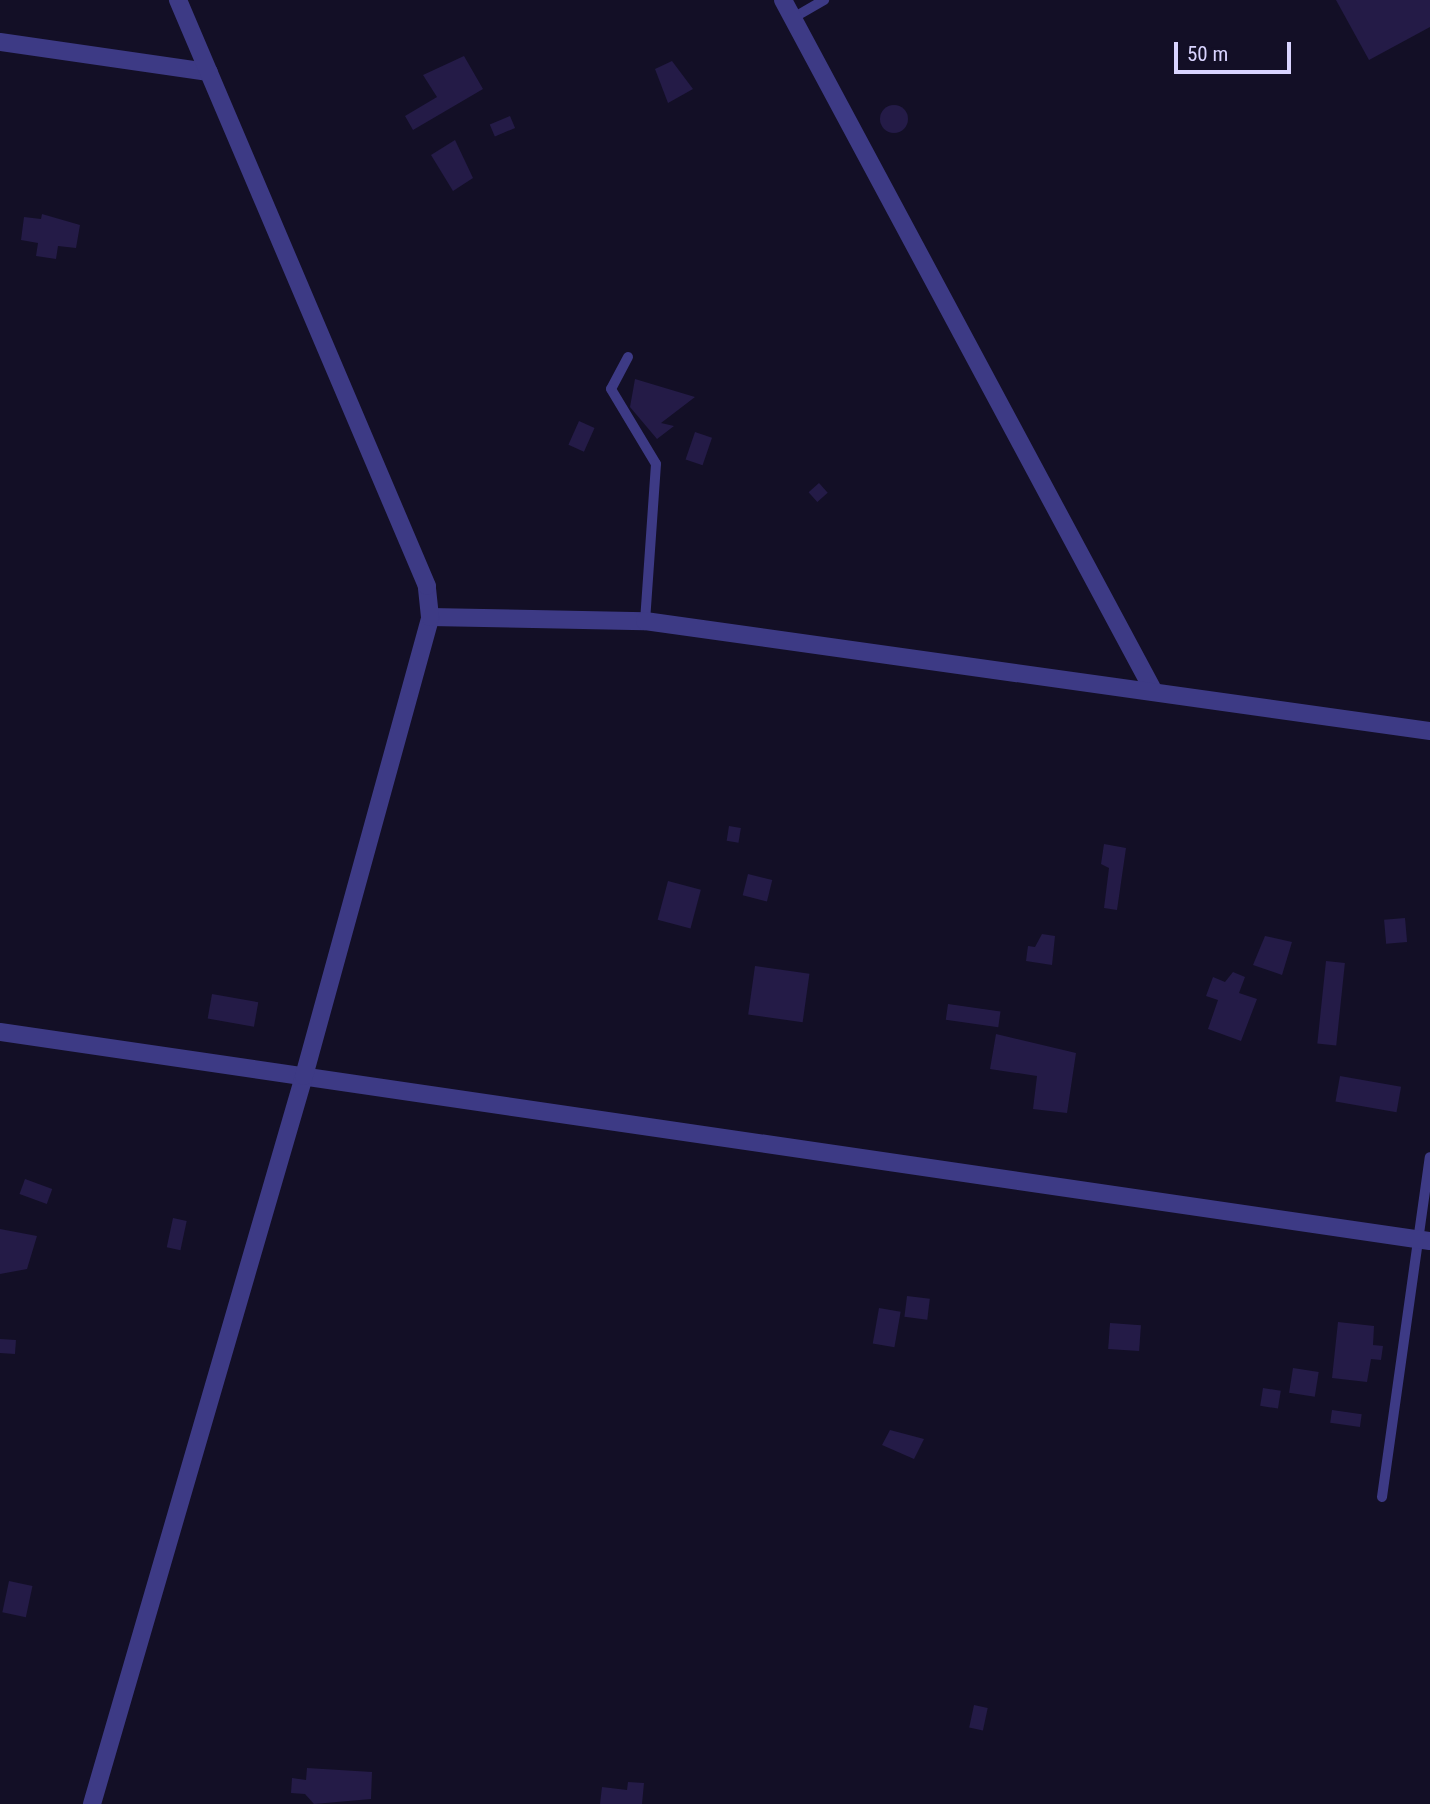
<!DOCTYPE html>
<html>
<head>
<meta charset="utf-8">
<style>
  body { margin:0 }
  #map { position:relative; width:1430px; height:1804px; overflow:hidden; background:#130f26; font-family:"Roboto Condensed",sans-serif }
  div>[style] { position:absolute }
  .building>* { inset:0; background:#241b47; transform-origin:0 0 }
  .round { border-radius:50% }
  .service>* { height:10px; margin:-5px; padding:0 5px; transform-origin:5px; border-radius:5px; background:#3d3a85 }
  .minor>* { height:18px; margin:-9px; padding:0 9px; transform-origin:9px; border-radius:9px; background:#3d3a85 }
  .tertiary>* { height:18px; margin:-9px; padding:0 9px; transform-origin:9px; border-radius:9px; background:#3d3a85 }
  span { translate:-50% -50%; white-space:nowrap; text-align:center; line-height:1.15; -webkit-text-stroke:7px #130f26; paint-order:stroke }
  .scale { position:absolute; left:1174px; top:42px; width:117px; height:32px; box-sizing:border-box; border:4px solid #d9d4ff; border-top:0; padding-left:9px; font-size:21px; line-height:24px; white-space:nowrap; color:#d9d4ff; -webkit-text-stroke:5px #130f26; paint-order:stroke }
</style>
</head>
<body>
<div id="map">
  <div class="building">
    <i style="clip-path:polygon(1336px 0,1430px 0,1430px 27px,1369px 60px)"></i>
    <i style="clip-path:polygon(464px 56px,483px 89px,413px 130px,405px 116px,437px 97px,423px 75px)"></i>
    <i style="clip-path:polygon(672px 61px,693px 89px,668px 103px,655px 69px)"></i>
    <i class="round" style="left:880px;top:105px;width:28px;height:28px"></i>
    <i style="left:510px;top:116px;width:13px;height:22px;rotate:67deg"></i>
    <i style="clip-path:polygon(455px 140px,473px 178px,453px 191px,431px 155px)"></i>
    <i style="clip-path:polygon(42px 214px,80px 225px,76px 248px,58px 246px,56px 259px,36px 256px,38px 243px,21px 240px,24px 217px,41px 219px)"></i>
    <i style="clip-path:polygon(635px 379px,695px 397px,661px 423px,674px 426px,657px 439px,630px 407px)"></i>
    <i style="left:579px;top:421px;width:17px;height:26px;rotate:24deg"></i>
    <i style="left:695px;top:432px;width:18px;height:29px;rotate:19deg"></i>
    <i style="left:819px;top:483px;width:13px;height:14px;rotate:48deg"></i>
    <i style="left:729px;top:826px;width:12px;height:15px;rotate:9deg"></i>
    <i style="clip-path:polygon(1104px 844px,1126px 848px,1117px 910px,1104px 908px,1109px 868px,1101px 864px)"></i>
    <i style="left:748px;top:874px;width:25px;height:22px;rotate:14deg"></i>
    <i style="left:668px;top:881px;width:34px;height:40px;rotate:15deg"></i>
    <i style="left:1405px;top:918px;width:24px;height:21px;rotate:85deg"></i>
    <i style="clip-path:polygon(1042px 934px,1055px 936px,1052px 965px,1026px 961px,1028px 946px,1035px 947px)"></i>
    <i style="clip-path:polygon(1265px 936px,1292px 942px,1282px 975px,1253px 965px)"></i>
    <i style="left:1326px;top:961px;width:19px;height:83px;rotate:6deg"></i>
    <i style="left:755px;top:966px;width:55px;height:49px;rotate:8deg"></i>
    <i style="clip-path:polygon(1233px 972px,1245px 977px,1239px 993px,1257px 999px,1241px 1041px,1208px 1029px,1218px 1000px,1206px 996px,1213px 977px,1225px 982px)"></i>
    <i style="left:212px;top:994px;width:47px;height:25px;rotate:10deg"></i>
    <i style="left:948px;top:1004px;width:53px;height:16px;rotate:8deg"></i>
    <i style="clip-path:polygon(996px 1034px,1076px 1053px,1067px 1113px,1033px 1109px,1037px 1076px,990px 1069px)"></i>
    <i style="left:1340px;top:1076px;width:62px;height:26px;rotate:10deg"></i>
    <i style="left:25px;top:1179px;width:29px;height:16px;rotate:20deg"></i>
    <i style="left:173px;top:1218px;width:14px;height:30px;rotate:12deg"></i>
    <i style="clip-path:polygon(0 1229px,37px 1236px,27px 1269px,0 1274px)"></i>
    <i style="left:907px;top:1296px;width:23px;height:21px;rotate:7deg"></i>
    <i style="left:879px;top:1308px;width:22px;height:36px;rotate:10deg"></i>
    <i style="clip-path:polygon(1338px 1322px,1374px 1326px,1373px 1345px,1383px 1346px,1381px 1360px,1371px 1359px,1367px 1382px,1332px 1378px)"></i>
    <i style="left:1110px;top:1323px;width:31px;height:26px;rotate:4deg"></i>
    <i style="left:0;top:1339px;width:16px;height:14px;rotate:4deg"></i>
    <i style="left:1293px;top:1368px;width:26px;height:25px;rotate:9deg"></i>
    <i style="left:1263px;top:1388px;width:18px;height:18px;rotate:9deg"></i>
    <i style="left:1332px;top:1410px;width:30px;height:13px;rotate:8deg"></i>
    <i style="clip-path:polygon(890px 1430px,924px 1439px,914px 1459px,882px 1445px)"></i>
    <i style="left:9px;top:1581px;width:24px;height:32px;rotate:12deg"></i>
    <i style="left:974px;top:1705px;width:14px;height:23px;rotate:12deg"></i>
    <i style="clip-path:polygon(307px 1768px,372px 1772px,371px 1799px,314px 1804px,305px 1794px,291px 1793px,292px 1778px,306px 1780px)"></i>
    <i style="clip-path:polygon(628px 1782px,644px 1783px,642px 1804px,600px 1804px,602px 1787px,627px 1790px)"></i>
  </div>
  <div class="service">
    <i style="left:793px;top:18px;width:36px;rotate:-30deg"></i>
    <i style="left:628px;top:357px;width:36px;rotate:118deg"></i>
    <i style="left:611px;top:389px;width:87px;rotate:59deg"></i>
    <i style="left:656px;top:464px;width:157px;rotate:94deg"></i>
    <i style="left:1382px;top:1497px;width:343px;rotate:-82deg"></i>
  </div>
  <div class="minor">
    <i style="left:783px;top:0;width:783px;rotate:61.8deg"></i>
    <i style="left:0;top:42px;width:211px;rotate:8.2deg"></i>
    <i style="left:0;top:1032px;width:1445px;rotate:8.32deg"></i>
  </div>
  <div class="tertiary">
    <i style="left:430px;top:617px;width:215px;rotate:1.1deg"></i>
    <i style="left:645px;top:621px;width:793px;rotate:7.98deg"></i>
    <i style="left:92px;top:1804px;width:758px;rotate:-73.76deg"></i>
    <i style="left:304px;top:1076px;width:476px;rotate:-74.6deg"></i>
    <i style="left:430px;top:617px;width:31px;rotate:-96deg"></i>
    <i style="left:427px;top:586px;width:637px;rotate:-113.02deg"></i>
  </div>
  <div class="scale">50 m</div>
</div>
</body>
</html>
